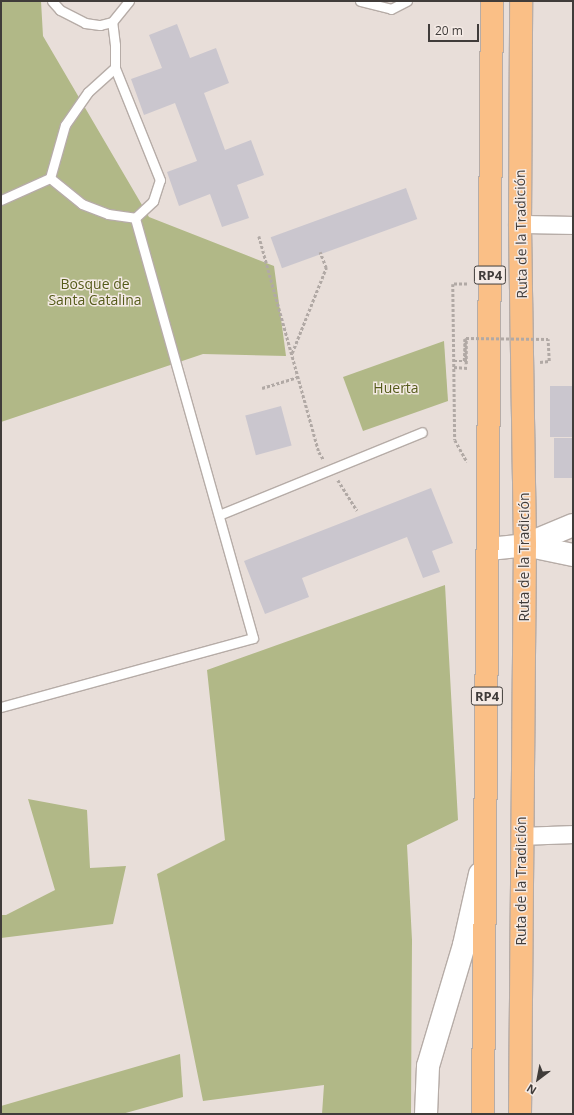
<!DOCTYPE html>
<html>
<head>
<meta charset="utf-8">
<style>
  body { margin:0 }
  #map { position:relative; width:574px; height:1115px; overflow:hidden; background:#e8ded9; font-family:"Open Sans",sans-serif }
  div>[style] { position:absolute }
  .green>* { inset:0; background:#b1b887 }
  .building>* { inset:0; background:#cac6ce; transform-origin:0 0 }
  .path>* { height:2.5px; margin-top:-1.25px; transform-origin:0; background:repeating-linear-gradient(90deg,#b1a9a5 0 3px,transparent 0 5px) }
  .roads { filter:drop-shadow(1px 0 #b6aca7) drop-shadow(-1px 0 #b6aca7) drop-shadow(0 1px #b6aca7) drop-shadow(0 -1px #b6aca7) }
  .service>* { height:9px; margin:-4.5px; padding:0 4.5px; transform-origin:4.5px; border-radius:4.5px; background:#fff }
  .minor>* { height:17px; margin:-8.5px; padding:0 8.5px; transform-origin:8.5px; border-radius:8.5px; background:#fff }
  .secondary>* { height:22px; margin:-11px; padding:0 11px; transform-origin:11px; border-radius:11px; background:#fff }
  .primary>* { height:22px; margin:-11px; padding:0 11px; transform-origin:11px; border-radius:11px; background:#fabf86 }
  .path-bridge>* { height:2.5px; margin-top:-1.25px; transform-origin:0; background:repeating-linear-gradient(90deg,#b1a9a5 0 3px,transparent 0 5px) }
  span { translate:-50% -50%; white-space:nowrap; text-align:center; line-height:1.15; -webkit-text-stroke:3px #f5ebe6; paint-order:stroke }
  .shield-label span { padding:1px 3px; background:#f5ebe6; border:1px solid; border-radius:3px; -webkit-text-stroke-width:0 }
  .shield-label { font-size:13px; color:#403c3a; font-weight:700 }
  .street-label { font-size:14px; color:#403c3a }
  .park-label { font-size:14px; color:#555b1a }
  .frame { position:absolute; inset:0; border:2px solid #403c3a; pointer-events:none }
  .north { position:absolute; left:518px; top:1059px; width:40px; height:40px; -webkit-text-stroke:3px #f5ebe6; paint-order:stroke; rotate:212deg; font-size:11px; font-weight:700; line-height:16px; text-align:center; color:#403c3a }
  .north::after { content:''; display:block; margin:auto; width:14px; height:18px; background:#403c3a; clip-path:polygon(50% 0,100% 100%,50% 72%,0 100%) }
  .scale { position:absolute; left:428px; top:24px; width:51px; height:18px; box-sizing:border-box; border:2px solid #403c3a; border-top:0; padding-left:5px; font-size:12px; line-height:14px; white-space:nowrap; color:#403c3a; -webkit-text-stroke:3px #f5ebe6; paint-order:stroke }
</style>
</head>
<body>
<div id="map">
  <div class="green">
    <i style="clip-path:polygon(1px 1px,41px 1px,43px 36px,149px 217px,274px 266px,286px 356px,203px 354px,1px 422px)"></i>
    <i style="clip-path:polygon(444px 341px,448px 401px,363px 431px,343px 377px)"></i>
    <i style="clip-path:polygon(445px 585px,458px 820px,407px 845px,412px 940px,411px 1114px,322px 1114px,324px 1085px,203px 1101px,157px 874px,225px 840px,207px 670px)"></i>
    <i style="clip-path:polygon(28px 799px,87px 810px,90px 868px,126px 866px,113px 924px,1px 938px,1px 915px,6px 915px,55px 890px)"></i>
    <i style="clip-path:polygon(180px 1054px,183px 1097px,122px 1114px,1px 1114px,1px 1106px)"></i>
  </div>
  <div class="building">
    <i style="clip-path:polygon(177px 24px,190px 58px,216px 48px,229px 83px,204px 93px,225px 150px,251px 140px,264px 175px,237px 185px,249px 218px,222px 227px,210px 194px,179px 206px,167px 172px,197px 161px,175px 103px,144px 115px,131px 79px,162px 68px,149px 35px)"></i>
    <i style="left:406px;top:188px;width:33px;height:144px;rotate:70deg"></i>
    <i style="left:550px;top:386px;width:23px;height:51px"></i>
    <i style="left:281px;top:406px;width:41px;height:37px;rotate:75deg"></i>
    <i style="left:554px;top:438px;width:19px;height:40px"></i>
    <i style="clip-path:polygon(431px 488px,453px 543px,432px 551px,440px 572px,423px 578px,407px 537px,302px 578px,309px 597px,265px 614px,244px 561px)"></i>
  </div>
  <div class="path">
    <i style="left:259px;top:236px;width:224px;rotate:74.5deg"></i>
    <i style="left:319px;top:452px;width:9px;rotate:58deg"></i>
    <i style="left:467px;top:284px;width:14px;rotate:180deg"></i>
    <i style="left:453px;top:284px;width:156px;rotate:89.3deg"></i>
    <i style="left:455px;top:440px;width:25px;rotate:61deg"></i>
    <i style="left:292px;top:353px;width:92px;rotate:-68.2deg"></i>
    <i style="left:326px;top:268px;width:17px;rotate:-111deg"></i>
    <i style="left:454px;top:361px;width:10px"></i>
    <i style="left:464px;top:361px;width:22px;rotate:-87deg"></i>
    <i style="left:465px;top:339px;width:25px;rotate:88deg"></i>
    <i style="left:466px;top:364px;width:26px;rotate:-90deg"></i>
    <i style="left:540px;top:362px;width:9px;rotate:-6deg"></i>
    <i style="left:549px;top:361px;width:22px;rotate:-93deg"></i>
    <i style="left:454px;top:367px;width:14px;rotate:4deg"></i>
    <i style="left:262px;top:388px;width:38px;rotate:-17deg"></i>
    <i style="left:338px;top:480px;width:36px;rotate:58deg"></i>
  </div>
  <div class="roads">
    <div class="service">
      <i style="left:52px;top:1px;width:12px;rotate:48deg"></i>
      <i style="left:60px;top:10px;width:28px;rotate:27deg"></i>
      <i style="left:85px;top:23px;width:15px;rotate:8deg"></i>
      <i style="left:100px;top:25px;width:12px;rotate:-14deg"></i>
      <i style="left:112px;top:22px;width:27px;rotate:-51deg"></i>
      <i style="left:360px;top:1px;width:32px;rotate:14deg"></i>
      <i style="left:391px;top:9px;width:18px;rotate:-27deg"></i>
      <i style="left:50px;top:178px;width:55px;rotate:-74.2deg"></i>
      <i style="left:65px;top:125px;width:40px;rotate:-55.1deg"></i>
      <i style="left:88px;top:92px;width:36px;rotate:-42deg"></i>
      <i style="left:1px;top:200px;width:54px;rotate:-24.2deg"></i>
      <i style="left:50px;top:178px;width:41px;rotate:39.1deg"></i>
      <i style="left:82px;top:204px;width:28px;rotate:21deg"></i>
      <i style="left:108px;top:214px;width:27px;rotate:8deg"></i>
      <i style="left:135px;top:218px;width:25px;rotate:-43deg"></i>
      <i style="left:153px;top:201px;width:22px;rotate:-72deg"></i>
      <i style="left:160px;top:180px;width:121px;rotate:-111.9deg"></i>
      <i style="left:115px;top:68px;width:23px;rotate:-90deg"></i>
      <i style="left:115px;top:45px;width:23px;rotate:-97deg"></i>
      <i style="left:219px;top:515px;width:219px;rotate:-22.2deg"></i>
      <i style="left:1px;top:707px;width:261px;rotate:-15.3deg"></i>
      <i style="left:253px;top:638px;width:436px;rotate:-105.7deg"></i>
    </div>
    <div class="minor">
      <i style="left:520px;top:224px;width:53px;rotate:1.1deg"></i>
      <i style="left:521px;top:836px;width:52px;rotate:-2.2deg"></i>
    </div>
    <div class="secondary">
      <i style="left:525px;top:545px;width:49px;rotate:11.8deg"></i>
      <i style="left:489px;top:549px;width:36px;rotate:-6deg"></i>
      <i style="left:525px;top:545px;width:52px;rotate:-22.6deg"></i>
      <i style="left:426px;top:1114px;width:48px;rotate:-87.6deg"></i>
      <i style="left:428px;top:1066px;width:126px;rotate:-73.4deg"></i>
      <i style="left:464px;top:945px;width:73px;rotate:-77.3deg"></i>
    </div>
    <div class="primary">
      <i style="left:483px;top:1114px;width:1113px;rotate:-89.54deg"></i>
      <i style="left:520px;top:1114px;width:569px;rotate:-89.5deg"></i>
      <i style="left:525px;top:545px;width:321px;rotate:-90.9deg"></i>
      <i style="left:520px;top:224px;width:223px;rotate:-89.7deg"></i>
    </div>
  </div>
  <div class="path-bridge">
    <i style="left:466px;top:338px;width:82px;rotate:0.7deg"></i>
  </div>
  <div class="shield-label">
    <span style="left:490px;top:275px">RP4</span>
    <span style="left:487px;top:696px">RP4</span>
  </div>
  <div class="street-label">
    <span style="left:521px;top:234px;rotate:-91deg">Ruta de la Tradición</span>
    <span style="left:524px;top:557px;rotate:-90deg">Ruta de la Tradición</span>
    <span style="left:521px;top:881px;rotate:-90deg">Ruta de la Tradición</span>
  </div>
  <div class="park-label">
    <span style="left:95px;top:292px">Bosque de<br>Santa Catalina</span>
    <span style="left:396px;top:388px">Huerta</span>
  </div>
  <div class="frame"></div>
  <div class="north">N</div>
  <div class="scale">20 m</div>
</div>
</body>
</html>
